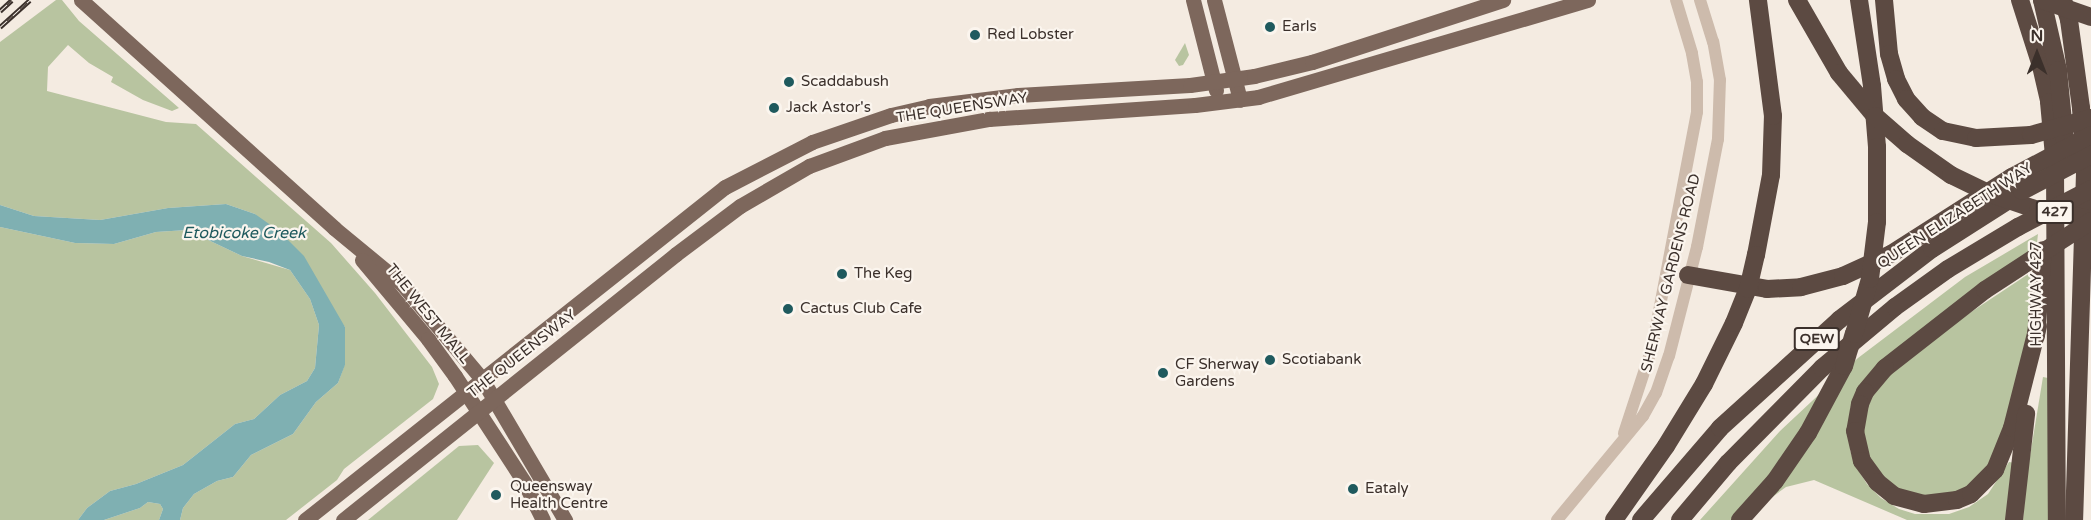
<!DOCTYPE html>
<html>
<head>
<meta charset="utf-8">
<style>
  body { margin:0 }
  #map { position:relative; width:2091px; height:520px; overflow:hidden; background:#f4ebe1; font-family:"Varela Round",sans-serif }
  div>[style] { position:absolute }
  .green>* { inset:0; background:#b8c4a0 }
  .water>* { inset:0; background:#7fb0b2 }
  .minor>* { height:12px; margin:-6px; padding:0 6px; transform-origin:6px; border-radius:6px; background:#cdbbac }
  .major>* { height:15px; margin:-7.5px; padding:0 7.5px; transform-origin:7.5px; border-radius:7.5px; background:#7d675c }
  .highway>* { height:18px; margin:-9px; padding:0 9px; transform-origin:9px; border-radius:9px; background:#5c4a42 }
  .rail>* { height:5px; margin-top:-2.5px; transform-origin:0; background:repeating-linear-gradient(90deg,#fbf5ee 0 9px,#3b302b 0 18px); box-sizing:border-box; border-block:2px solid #3b302b }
  .highway-bridge>* { height:18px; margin:-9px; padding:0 9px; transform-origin:9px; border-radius:9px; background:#5c4a42 }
  .dots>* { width:16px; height:16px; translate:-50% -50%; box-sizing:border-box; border:3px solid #fbf5ee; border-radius:50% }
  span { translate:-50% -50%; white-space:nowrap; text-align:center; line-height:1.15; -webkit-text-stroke:4.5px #fbf5ee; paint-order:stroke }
  .shield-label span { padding:2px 4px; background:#fbf5ee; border:2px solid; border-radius:4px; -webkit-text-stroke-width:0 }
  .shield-label { font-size:14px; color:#3b302b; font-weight:700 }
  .poi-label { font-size:15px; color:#3b302b }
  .left { translate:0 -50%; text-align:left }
  .street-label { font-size:15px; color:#3b302b }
  .water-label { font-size:16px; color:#1f5a5e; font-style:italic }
  .north { position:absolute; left:2007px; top:24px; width:60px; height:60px; -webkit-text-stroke:4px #fbf5ee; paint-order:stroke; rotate:0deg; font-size:16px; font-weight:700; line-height:24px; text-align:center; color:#3b302b }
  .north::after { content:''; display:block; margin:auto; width:21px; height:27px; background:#3b302b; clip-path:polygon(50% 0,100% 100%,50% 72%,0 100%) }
</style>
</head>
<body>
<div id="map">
  <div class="green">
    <i style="clip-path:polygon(56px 0,62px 0,79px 21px,179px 108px,172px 111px,143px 100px,111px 82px,113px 77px,89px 63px,68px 45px,48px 67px,47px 91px,166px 122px,196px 124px,331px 243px,375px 293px,432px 367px,439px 384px,433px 399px,344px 469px,337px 480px,286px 520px,180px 520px,183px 508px,194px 494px,217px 481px,233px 477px,251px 455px,293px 434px,316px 402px,338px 383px,345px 364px,345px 327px,255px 214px,226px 204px,168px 208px,100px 220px,34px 216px,0 205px,0 42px)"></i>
    <i style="clip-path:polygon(1185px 43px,1189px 55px,1183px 65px,1179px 66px,1175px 60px)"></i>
    <i style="clip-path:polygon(0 227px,75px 243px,114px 244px,156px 232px,187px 230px,242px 256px,290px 270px,310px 299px,319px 325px,315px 368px,307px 381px,280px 395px,254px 419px,235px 424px,183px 465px,136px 484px,110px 491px,87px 508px,78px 520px,0 520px)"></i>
    <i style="clip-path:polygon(2038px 234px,2036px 252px,1857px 391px,1850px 409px,1850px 450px,1855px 465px,1867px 484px,1881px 498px,1899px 509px,1915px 514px,1949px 514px,1969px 507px,1988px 494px,2009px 462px,2015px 463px,2007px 520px,1907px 520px,1814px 480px,1786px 487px,1741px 520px,1700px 520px,1780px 431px,1858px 358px,1965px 277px)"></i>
    <i style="clip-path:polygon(2036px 269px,2029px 335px,2011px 411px,1993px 462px,1967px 488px,1929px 499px,1899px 491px,1870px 463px,1862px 423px,1876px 386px,1947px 328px)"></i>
    <i style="clip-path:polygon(2043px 377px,2048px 378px,2048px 520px,2023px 520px,2026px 480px)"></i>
    <i style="clip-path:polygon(478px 445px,494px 463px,457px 520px,368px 520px,459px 446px)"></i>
    <i style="clip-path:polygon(148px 502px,160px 504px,163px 509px,159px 520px,104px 520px,140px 508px)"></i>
  </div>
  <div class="water">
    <i style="clip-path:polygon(226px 204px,255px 214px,279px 231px,304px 256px,345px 327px,345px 365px,338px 383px,316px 402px,293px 434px,251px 455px,233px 477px,217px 481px,194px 494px,183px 508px,180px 520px,159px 520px,163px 509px,160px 504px,148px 502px,140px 508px,104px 520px,78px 520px,87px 508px,110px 491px,136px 484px,183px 465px,235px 424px,254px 419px,280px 395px,307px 381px,315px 368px,319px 325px,310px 299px,290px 270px,269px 262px,242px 256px,187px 230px,156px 232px,114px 244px,75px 243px,0 227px,0 205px,34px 216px,100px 220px,168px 208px)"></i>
  </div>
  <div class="minor">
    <i style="left:1624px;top:433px;width:89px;rotate:-71.8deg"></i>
    <i style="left:1652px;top:348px;width:240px;rotate:-79.2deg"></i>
    <i style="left:1697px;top:112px;width:30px;rotate:-90deg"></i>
    <i style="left:1697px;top:82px;width:29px;rotate:-100deg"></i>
    <i style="left:1692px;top:53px;width:55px;rotate:-106.8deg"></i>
    <i style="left:1557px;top:520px;width:135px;rotate:-50.4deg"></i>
    <i style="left:1643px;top:416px;width:26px;rotate:-61deg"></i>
    <i style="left:1656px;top:393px;width:39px;rotate:-71deg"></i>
    <i style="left:1669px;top:356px;width:113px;rotate:-75.6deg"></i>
    <i style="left:1697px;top:247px;width:110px;rotate:-79deg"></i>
    <i style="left:1718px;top:139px;width:59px;rotate:-88.1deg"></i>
    <i style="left:1720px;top:80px;width:39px;rotate:-100deg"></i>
    <i style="left:1713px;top:42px;width:44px;rotate:-107.2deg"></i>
  </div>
  <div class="major">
    <i style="left:81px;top:0;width:341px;rotate:42deg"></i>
    <i style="left:334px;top:228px;width:88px;rotate:39.5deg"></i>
    <i style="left:402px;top:284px;width:124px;rotate:49.9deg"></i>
    <i style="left:482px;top:379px;width:164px;rotate:59.5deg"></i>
    <i style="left:1193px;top:0;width:93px;rotate:75.7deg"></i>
    <i style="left:1214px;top:0;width:103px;rotate:75.4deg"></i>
    <i style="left:362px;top:260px;width:103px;rotate:50.1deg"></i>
    <i style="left:428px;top:339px;width:46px;rotate:53.9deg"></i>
    <i style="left:455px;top:376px;width:126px;rotate:56.9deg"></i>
    <i style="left:524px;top:482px;width:42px;rotate:63.4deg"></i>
    <i style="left:305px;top:520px;width:536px;rotate:-38.41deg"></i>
    <i style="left:725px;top:187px;width:98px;rotate:-27.3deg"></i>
    <i style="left:812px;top:142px;width:83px;rotate:-18.9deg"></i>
    <i style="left:891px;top:115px;width:39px;rotate:-13deg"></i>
    <i style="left:929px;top:106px;width:90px;rotate:-7deg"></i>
    <i style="left:1018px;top:95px;width:172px;rotate:-3.3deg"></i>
    <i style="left:1190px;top:85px;width:65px;rotate:-8deg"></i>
    <i style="left:1254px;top:76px;width:60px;rotate:-13.6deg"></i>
    <i style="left:1312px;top:62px;width:201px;rotate:-18deg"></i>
    <i style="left:343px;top:520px;width:426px;rotate:-38.6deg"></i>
    <i style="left:676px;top:254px;width:80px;rotate:-36.9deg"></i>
    <i style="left:740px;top:206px;width:80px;rotate:-30.1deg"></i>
    <i style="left:809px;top:166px;width:81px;rotate:-20.2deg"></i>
    <i style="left:885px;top:138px;width:106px;rotate:-10.4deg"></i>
    <i style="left:989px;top:119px;width:206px;rotate:-3.9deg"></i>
    <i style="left:1195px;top:105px;width:64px;rotate:-7.2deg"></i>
    <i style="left:1258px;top:97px;width:344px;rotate:-16.4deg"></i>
  </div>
  <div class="highway">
    <i style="left:1859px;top:0;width:87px;rotate:81.4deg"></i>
    <i style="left:1872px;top:86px;width:61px;rotate:85.3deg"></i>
    <i style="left:1877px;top:147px;width:75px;rotate:90deg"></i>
    <i style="left:1884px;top:0;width:54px;rotate:84.7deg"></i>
    <i style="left:1889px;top:54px;width:26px;rotate:74deg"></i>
    <i style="left:1896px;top:79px;width:22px;rotate:63deg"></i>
    <i style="left:1906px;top:99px;width:24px;rotate:48deg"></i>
    <i style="left:1922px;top:117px;width:25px;rotate:34deg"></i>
    <i style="left:1943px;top:131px;width:34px;rotate:12deg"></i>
    <i style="left:1976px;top:138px;width:55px;rotate:-3.1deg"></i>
    <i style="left:2020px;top:0;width:69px;rotate:72.3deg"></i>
    <i style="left:2041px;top:66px;width:37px;rotate:77deg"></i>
    <i style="left:2049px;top:102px;width:65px;rotate:84.7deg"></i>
    <i style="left:2055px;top:167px;width:353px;rotate:89.7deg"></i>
    <i style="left:2042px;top:0;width:72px;rotate:77.1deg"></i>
    <i style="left:2058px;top:70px;width:91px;rotate:84.4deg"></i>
    <i style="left:2063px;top:0;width:21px;rotate:73deg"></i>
    <i style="left:2069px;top:20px;width:89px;rotate:82.2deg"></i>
    <i style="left:2081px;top:108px;width:65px;rotate:86.5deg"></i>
    <i style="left:2085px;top:173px;width:347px;rotate:91.8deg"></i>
    <i style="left:1756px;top:255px;width:81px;rotate:-79.4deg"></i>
    <i style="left:1771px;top:175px;width:59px;rotate:-88.1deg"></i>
    <i style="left:1773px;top:116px;width:117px;rotate:-97.4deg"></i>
    <i style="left:1688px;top:275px;width:80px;rotate:10deg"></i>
    <i style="left:1767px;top:289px;width:34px;rotate:-3deg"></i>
    <i style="left:1801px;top:287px;width:43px;rotate:-14.7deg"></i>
    <i style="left:1843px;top:276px;width:53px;rotate:-24.6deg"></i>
    <i style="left:1891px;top:254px;width:143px;rotate:-32.5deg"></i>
    <i style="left:1985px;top:290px;width:127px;rotate:142deg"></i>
    <i style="left:1885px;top:368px;width:31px;rotate:130deg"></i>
    <i style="left:1865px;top:392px;width:13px;rotate:113deg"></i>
    <i style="left:1860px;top:404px;width:27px;rotate:100deg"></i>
    <i style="left:1855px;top:431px;width:31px;rotate:77deg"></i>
    <i style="left:1862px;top:461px;width:26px;rotate:54deg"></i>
    <i style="left:1877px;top:482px;width:22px;rotate:39deg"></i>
    <i style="left:1894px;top:496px;width:31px;rotate:15deg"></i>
    <i style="left:1924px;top:504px;width:33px;rotate:-7deg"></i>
    <i style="left:1957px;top:500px;width:15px;rotate:-23deg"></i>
    <i style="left:1971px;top:494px;width:34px;rotate:-45deg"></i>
    <i style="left:1995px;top:470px;width:45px;rotate:-68deg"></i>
    <i style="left:2012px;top:428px;width:105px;rotate:-75.7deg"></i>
    <i style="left:2036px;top:336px;width:86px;rotate:-85.3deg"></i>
    <i style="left:1614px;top:520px;width:90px;rotate:-54.9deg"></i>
    <i style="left:1666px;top:446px;width:73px;rotate:-58.5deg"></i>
    <i style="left:1704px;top:384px;width:68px;rotate:-63.8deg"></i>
    <i style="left:1641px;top:520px;width:121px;rotate:-49.3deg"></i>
    <i style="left:1720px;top:428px;width:161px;rotate:-42.2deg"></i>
    <i style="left:1839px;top:320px;width:117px;rotate:-37.4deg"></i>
    <i style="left:1932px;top:249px;width:102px;rotate:-32.6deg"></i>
    <i style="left:1680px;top:520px;width:75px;rotate:-49.9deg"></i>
    <i style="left:1728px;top:463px;width:134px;rotate:-45.3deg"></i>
    <i style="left:1822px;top:368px;width:95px;rotate:-39.9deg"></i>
    <i style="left:1895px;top:307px;width:65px;rotate:-35.6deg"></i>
    <i style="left:1948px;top:269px;width:82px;rotate:-31deg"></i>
    <i style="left:1740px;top:520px;width:52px;rotate:-48.1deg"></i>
    <i style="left:1775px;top:481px;width:58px;rotate:-55.5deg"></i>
    <i style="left:2014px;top:520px;width:107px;rotate:-83.5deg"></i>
  </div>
  <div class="rail">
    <i style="left:0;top:11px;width:16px;rotate:-43deg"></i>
    <i style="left:0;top:27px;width:40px;rotate:-42deg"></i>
  </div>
  <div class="highway-bridge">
    <i style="left:1797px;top:0;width:84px;rotate:60.1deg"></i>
    <i style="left:1839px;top:73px;width:56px;rotate:50.1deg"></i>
    <i style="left:1875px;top:116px;width:43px;rotate:41.2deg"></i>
    <i style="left:1907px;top:144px;width:54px;rotate:35.2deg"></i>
    <i style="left:1951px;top:175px;width:41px;rotate:25.9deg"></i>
    <i style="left:1988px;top:193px;width:53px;rotate:18.8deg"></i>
    <i style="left:2038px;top:210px;width:54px;rotate:9.6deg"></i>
    <i style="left:2042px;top:0;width:52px;rotate:19.1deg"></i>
    <i style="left:2031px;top:135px;width:62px;rotate:-15.8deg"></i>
    <i style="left:2012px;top:177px;width:89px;rotate:-28deg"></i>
    <i style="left:2022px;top:191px;width:78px;rotate:-27.6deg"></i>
    <i style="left:2018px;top:227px;width:82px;rotate:-27.5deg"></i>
    <i style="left:1985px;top:290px;width:126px;rotate:-33.1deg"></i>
    <i style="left:1734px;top:323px;width:37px;rotate:-68deg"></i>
    <i style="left:1748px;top:289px;width:35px;rotate:-77deg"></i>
    <i style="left:1808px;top:433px;width:76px;rotate:-61.8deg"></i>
    <i style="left:1844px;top:366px;width:34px;rotate:-73deg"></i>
    <i style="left:1854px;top:334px;width:57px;rotate:-73.8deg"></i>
    <i style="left:1870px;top:279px;width:57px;rotate:-83deg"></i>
  </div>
  <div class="dots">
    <i style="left:1270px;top:27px;background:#1f5a5e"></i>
    <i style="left:975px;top:35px;background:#1f5a5e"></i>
    <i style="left:789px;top:82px;background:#1f5a5e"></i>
    <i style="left:774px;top:108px;background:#1f5a5e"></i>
    <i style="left:842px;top:274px;background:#1f5a5e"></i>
    <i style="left:788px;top:309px;background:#1f5a5e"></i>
    <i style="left:1270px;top:360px;background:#1f5a5e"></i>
    <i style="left:1163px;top:373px;background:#1f5a5e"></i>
    <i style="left:1353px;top:489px;background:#1f5a5e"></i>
    <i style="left:496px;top:495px;background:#1f5a5e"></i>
  </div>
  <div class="shield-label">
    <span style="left:2055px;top:212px">427</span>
    <span style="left:1817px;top:339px">QEW</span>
  </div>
  <div class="poi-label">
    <span class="left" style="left:1282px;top:27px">Earls</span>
    <span class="left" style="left:987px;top:35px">Red Lobster</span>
    <span class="left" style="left:801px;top:82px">Scaddabush</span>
    <span class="left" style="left:786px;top:108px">Jack Astor's</span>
    <span class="left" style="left:854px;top:274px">The Keg</span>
    <span class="left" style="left:800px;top:309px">Cactus Club Cafe</span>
    <span class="left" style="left:1282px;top:360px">Scotiabank</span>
    <span class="left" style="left:1175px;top:373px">CF Sherway<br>Gardens</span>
    <span class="left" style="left:510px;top:495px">Queensway<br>Health Centre</span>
    <span class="left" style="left:1365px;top:489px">Eataly</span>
  </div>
  <div class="street-label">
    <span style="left:962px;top:108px;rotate:-9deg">THE QUEENSWAY</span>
    <span style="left:1955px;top:216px;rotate:-33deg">QUEEN ELIZABETH WAY</span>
    <span style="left:1671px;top:273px;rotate:-76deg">SHERWAY GARDENS ROAD</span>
    <span style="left:2037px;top:294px;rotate:-90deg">HIGHWAY 427</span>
    <span style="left:428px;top:314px;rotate:51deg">THE WEST MALL</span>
    <span style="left:522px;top:354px;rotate:-38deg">THE QUEENSWAY</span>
  </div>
  <div class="water-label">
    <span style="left:244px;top:233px">Etobicoke Creek</span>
  </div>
  <div class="north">N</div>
</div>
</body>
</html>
